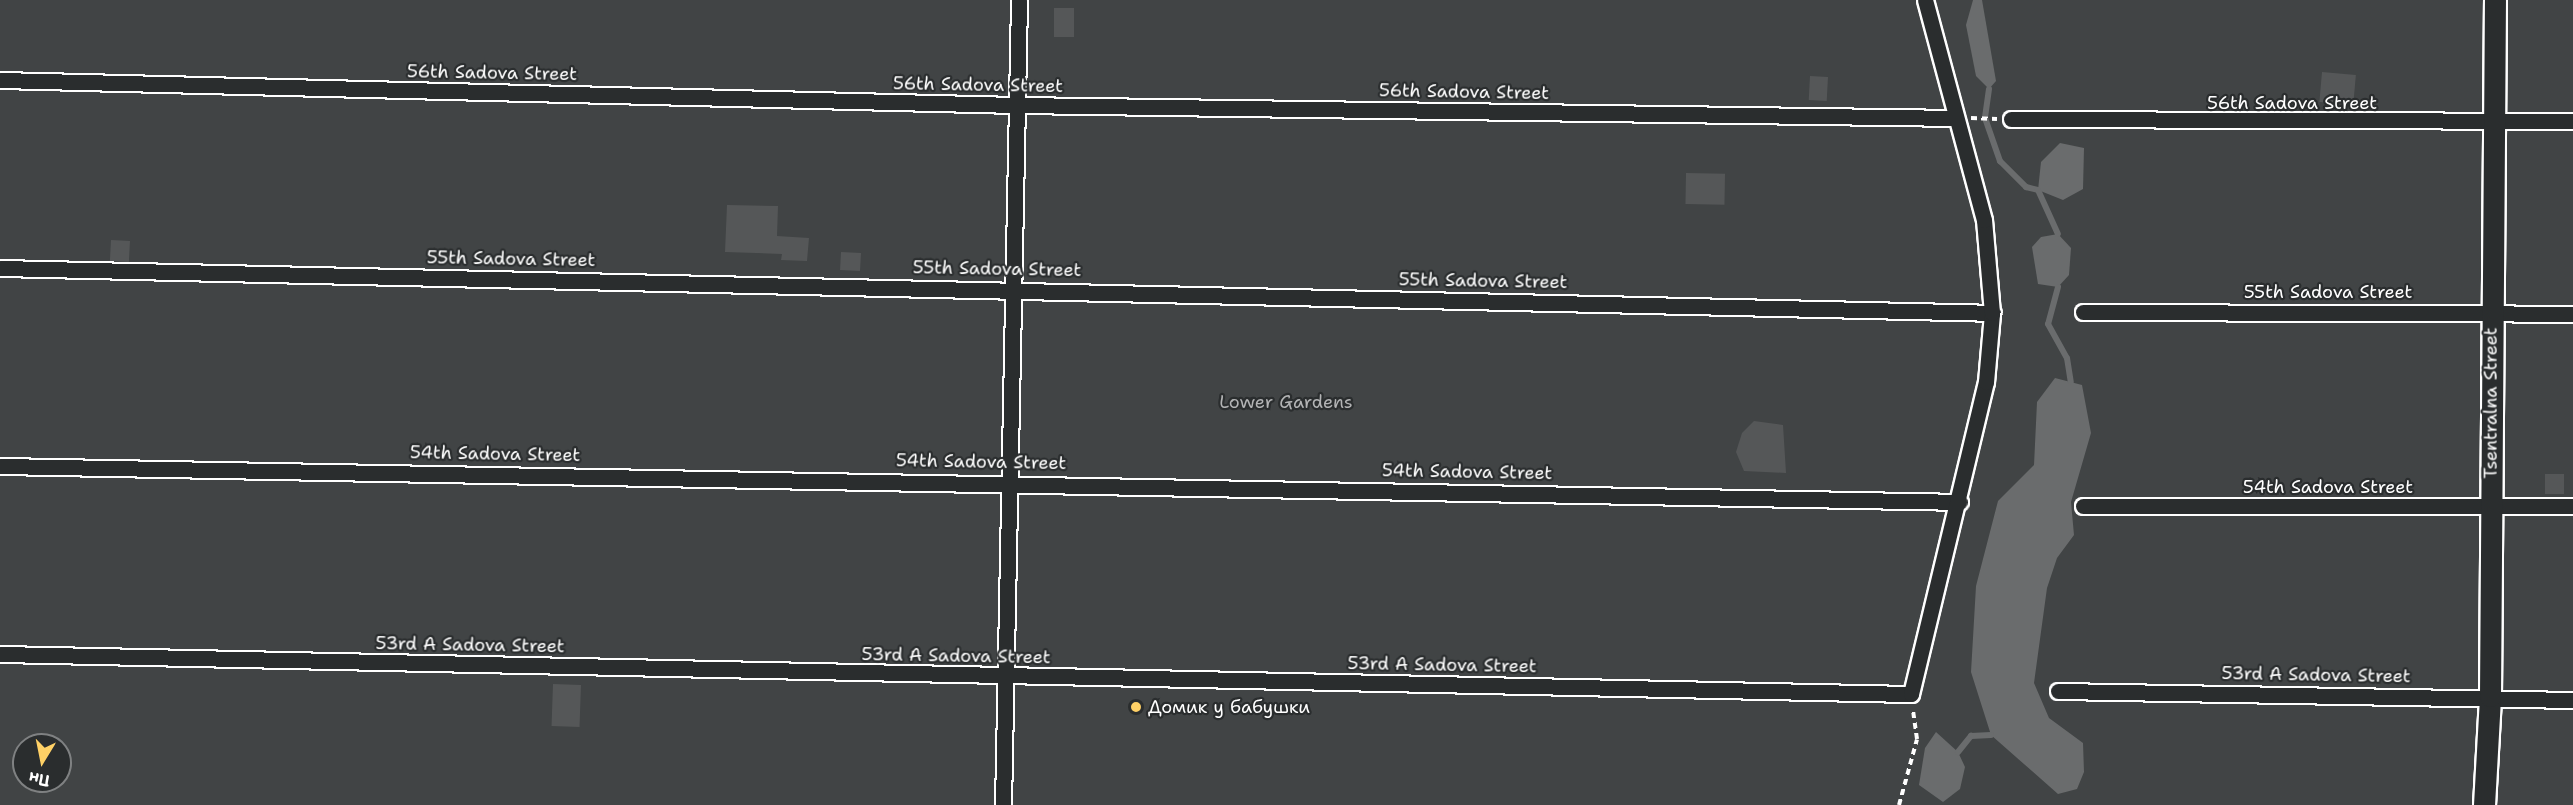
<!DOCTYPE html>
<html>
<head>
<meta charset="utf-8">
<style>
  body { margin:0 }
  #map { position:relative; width:2573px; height:805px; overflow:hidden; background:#2a2d2e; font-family:"Shantell Sans",sans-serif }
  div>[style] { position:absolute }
  .green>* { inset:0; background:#414445 }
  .water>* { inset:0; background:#6a6c6d }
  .stream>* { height:6px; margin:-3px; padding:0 3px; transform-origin:3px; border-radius:3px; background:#6a6c6d }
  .building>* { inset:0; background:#555758; transform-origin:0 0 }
  .path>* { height:4px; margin-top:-2px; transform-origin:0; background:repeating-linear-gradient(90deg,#fff 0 6px,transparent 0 10.5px) }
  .roads { filter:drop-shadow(2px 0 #fff) drop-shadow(-2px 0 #fff) drop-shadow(0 2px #fff) drop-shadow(0 -2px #fff) }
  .street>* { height:15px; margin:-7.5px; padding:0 7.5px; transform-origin:7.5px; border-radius:7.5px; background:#2a2d2e }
  .secondary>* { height:21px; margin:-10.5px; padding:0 10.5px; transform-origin:10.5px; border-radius:10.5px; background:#2a2d2e }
  .dots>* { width:16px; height:16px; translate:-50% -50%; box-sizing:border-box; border:3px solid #2a2d2e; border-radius:50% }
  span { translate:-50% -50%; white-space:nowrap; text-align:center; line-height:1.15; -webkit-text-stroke:4.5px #2a2d2e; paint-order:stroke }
  .street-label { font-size:18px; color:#fff }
  .park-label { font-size:18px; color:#b3b4b5 }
  .poi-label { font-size:18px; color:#fff }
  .left { translate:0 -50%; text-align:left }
  .north { position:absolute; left:12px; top:733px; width:60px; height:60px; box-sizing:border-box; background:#2a2d2e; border:2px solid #7f8182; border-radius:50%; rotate:190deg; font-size:16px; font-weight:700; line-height:24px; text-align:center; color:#fff }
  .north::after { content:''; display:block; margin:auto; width:21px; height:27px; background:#ffd166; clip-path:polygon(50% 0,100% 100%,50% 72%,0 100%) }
</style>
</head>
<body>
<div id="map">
  <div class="green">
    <i style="clip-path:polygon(evenodd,0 0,2573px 0,2573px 805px,0 805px,0 0,24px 745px,60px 745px,60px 781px,24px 781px,24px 745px)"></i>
  </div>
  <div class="water">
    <i style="clip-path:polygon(1973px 0,1982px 0,1996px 81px,1989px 89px,1976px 76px,1966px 25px)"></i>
    <i style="clip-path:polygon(2060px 143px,2084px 148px,2083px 189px,2063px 200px,2038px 190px,2041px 162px)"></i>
    <i style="clip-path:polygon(2058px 234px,2071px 248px,2069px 275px,2058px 287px,2038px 284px,2032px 247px,2041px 237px)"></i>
    <i style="clip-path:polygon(2055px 378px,2082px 385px,2091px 433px,2071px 502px,2074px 535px,2057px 558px,2047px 588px,2034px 683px,2049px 718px,2083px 743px,2084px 772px,2077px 789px,2058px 794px,1991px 735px,1971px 672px,1976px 586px,1998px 501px,2034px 465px,2037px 402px)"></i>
    <i style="clip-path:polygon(1936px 732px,1958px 752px,1965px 767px,1960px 789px,1943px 802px,1919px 785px,1925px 748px)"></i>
  </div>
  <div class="stream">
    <i style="left:1989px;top:89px;width:29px;rotate:98deg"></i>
    <i style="left:1985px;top:118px;width:46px;rotate:70.8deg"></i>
    <i style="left:2000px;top:161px;width:37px;rotate:45deg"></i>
    <i style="left:2026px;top:187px;width:12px;rotate:14deg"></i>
    <i style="left:2038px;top:190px;width:48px;rotate:65.6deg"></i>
    <i style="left:2058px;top:287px;width:38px;rotate:105deg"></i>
    <i style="left:2048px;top:324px;width:39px;rotate:61deg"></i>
    <i style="left:2067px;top:358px;width:24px;rotate:81deg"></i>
    <i style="left:1958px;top:752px;width:21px;rotate:-51deg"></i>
    <i style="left:1971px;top:736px;width:20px;rotate:-3deg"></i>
  </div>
  <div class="building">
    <i style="left:1074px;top:8px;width:29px;height:20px;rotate:90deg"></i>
    <i style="left:2322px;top:72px;width:34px;height:30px;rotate:5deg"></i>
    <i style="left:1810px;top:76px;width:18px;height:24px;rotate:3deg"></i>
    <i style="left:1686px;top:173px;width:39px;height:31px;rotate:1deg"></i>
    <i style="clip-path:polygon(727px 205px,778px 206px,777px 236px,809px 238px,807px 261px,781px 260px,782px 254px,725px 252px)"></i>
    <i style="left:111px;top:240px;width:19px;height:21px;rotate:3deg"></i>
    <i style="left:841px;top:252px;width:20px;height:18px;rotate:3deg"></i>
    <i style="clip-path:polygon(1754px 421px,1783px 425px,1786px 473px,1744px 471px,1736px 452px,1742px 433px)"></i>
    <i style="left:2545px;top:474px;width:19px;height:20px"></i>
    <i style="left:553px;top:684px;width:28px;height:42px;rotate:2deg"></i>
  </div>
  <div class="path">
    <i style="left:1971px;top:118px;width:26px;rotate:2deg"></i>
    <i style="left:1899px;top:805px;width:68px;rotate:-74.7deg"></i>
    <i style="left:1917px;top:739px;width:29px;rotate:-98deg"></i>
  </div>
  <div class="roads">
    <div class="street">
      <i style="left:0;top:80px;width:1017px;rotate:1.41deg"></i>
      <i style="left:1017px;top:105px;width:939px;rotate:0.79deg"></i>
      <i style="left:2011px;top:119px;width:562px;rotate:0.2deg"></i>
      <i style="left:0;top:268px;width:1993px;rotate:1.29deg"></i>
      <i style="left:2083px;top:312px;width:490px;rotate:0.2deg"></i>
      <i style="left:0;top:466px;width:1960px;rotate:1.05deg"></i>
      <i style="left:2083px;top:506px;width:490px"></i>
      <i style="left:0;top:654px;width:1911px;rotate:1.2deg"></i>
      <i style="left:1911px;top:694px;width:321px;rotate:-76.5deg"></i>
      <i style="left:1986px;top:382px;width:69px;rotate:-85deg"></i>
      <i style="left:1992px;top:313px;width:93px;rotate:-94.9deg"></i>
      <i style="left:1984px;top:220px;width:228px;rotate:-105deg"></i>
      <i style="left:2058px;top:691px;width:515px;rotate:1deg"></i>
      <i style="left:1003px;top:805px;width:805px;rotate:-88.86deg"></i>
    </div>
    <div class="secondary">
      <i style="left:2484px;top:805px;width:109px;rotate:-86.8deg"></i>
      <i style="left:2490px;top:696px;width:696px;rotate:-89.59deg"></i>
    </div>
  </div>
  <div class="dots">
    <i style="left:1136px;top:707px;background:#ffd166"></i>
  </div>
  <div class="street-label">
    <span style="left:492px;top:73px;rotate:1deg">56th Sadova Street</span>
    <span style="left:978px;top:85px;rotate:1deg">56th Sadova Street</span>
    <span style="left:1464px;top:92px;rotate:1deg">56th Sadova Street</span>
    <span style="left:2292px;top:103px">56th Sadova Street</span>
    <span style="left:511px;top:259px;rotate:1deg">55th Sadova Street</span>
    <span style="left:997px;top:269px;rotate:1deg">55th Sadova Street</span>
    <span style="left:1483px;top:281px;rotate:1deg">55th Sadova Street</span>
    <span style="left:2328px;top:292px">55th Sadova Street</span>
    <span style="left:2491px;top:403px;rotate:-90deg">Tsentralna Street</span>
    <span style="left:495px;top:454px;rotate:1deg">54th Sadova Street</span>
    <span style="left:981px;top:462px;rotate:1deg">54th Sadova Street</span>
    <span style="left:1467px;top:472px;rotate:1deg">54th Sadova Street</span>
    <span style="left:2328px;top:487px">54th Sadova Street</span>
    <span style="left:470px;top:645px;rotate:1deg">53rd A Sadova Street</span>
    <span style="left:956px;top:656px;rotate:1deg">53rd A Sadova Street</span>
    <span style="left:1442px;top:665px;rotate:1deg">53rd A Sadova Street</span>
    <span style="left:2316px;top:675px;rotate:1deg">53rd A Sadova Street</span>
  </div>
  <div class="park-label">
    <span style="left:1286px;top:402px">Lower Gardens</span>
  </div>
  <div class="poi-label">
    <span class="left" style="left:1148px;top:707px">Домик у бабушки</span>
  </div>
  <div class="north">Пн</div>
</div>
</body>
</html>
